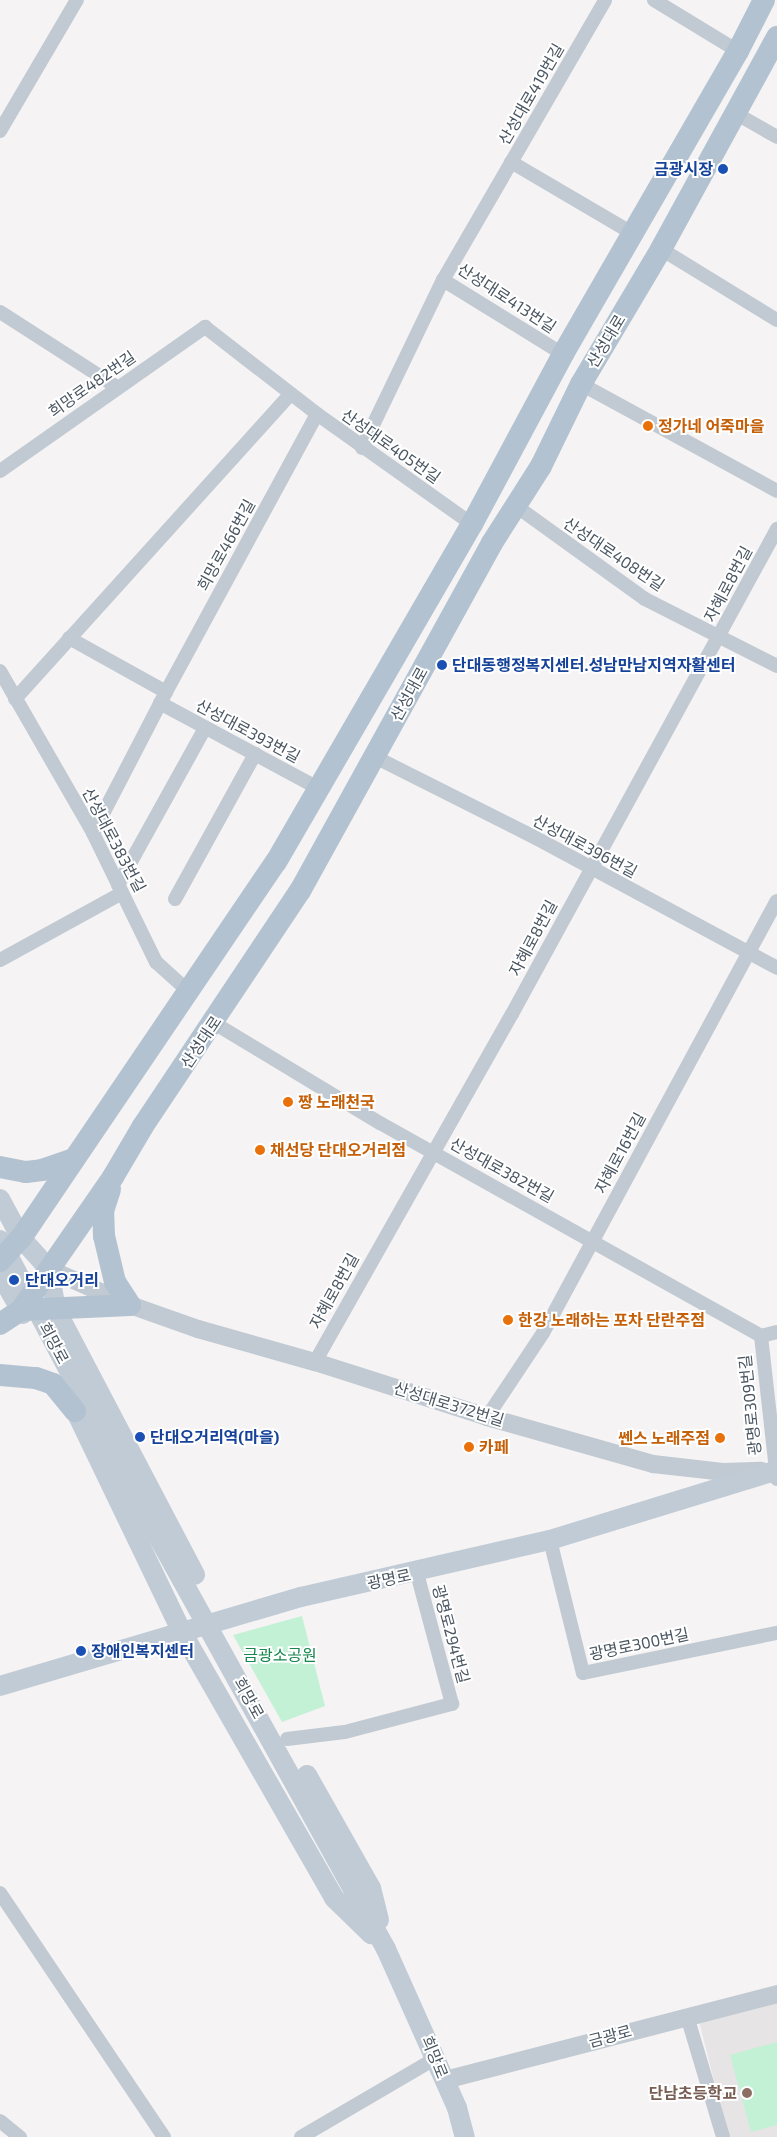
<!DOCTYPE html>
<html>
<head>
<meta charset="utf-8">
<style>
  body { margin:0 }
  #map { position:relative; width:777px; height:2137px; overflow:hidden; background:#f5f3f3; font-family:"Exo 2","Noto Sans KR",sans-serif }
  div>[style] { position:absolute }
  .education>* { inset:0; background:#e6e4e5 }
  .green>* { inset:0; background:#c3f1d5 }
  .minor>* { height:14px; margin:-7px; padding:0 7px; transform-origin:7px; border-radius:7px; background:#c1cad2 }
  .tertiary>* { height:18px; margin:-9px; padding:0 9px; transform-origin:9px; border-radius:9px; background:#c1cad2 }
  .secondary>* { height:20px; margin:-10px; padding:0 10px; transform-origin:10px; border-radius:10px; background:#c1cbd6 }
  .primary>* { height:22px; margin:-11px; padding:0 11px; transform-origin:11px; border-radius:11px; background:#b3c2d1 }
  .dots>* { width:14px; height:14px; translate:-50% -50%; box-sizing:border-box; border:2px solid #fff; border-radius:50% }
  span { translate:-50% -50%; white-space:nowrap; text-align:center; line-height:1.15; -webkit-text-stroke:4px #fff; paint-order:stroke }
  .street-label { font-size:16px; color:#4a5661 }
  .transit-label { font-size:16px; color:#164399; font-weight:700 }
  .right { translate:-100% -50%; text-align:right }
  .left { translate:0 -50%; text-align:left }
  .food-label { font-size:16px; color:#c56008; font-weight:700 }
  .park-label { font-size:16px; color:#17864f }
  .education-label { font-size:16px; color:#785e54; font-weight:700 }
</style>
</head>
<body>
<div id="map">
  <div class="education">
    <i style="clip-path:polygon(777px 1994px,777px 2137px,728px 2137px,697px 2013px)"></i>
  </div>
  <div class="green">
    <i style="clip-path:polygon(302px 1616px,325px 1706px,282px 1722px,233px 1635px)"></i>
    <i style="clip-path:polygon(777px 2042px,777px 2125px,751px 2132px,730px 2055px)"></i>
  </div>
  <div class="minor">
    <i style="left:654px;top:0;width:98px;rotate:31.3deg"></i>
    <i style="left:735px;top:113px;width:48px;rotate:29.7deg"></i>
    <i style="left:0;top:131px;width:152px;rotate:-59.6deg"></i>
    <i style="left:511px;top:162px;width:140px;rotate:30.4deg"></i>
    <i style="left:661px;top:249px;width:136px;rotate:31.5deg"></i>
    <i style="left:443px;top:280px;width:141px;rotate:31.7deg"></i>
    <i style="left:0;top:312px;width:139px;rotate:32.7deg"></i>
    <i style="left:581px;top:384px;width:223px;rotate:28.6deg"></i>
    <i style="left:362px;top:448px;width:187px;rotate:-64.3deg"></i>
    <i style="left:443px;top:280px;width:323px;rotate:-59.9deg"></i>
    <i style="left:0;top:471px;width:251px;rotate:-35.1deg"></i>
    <i style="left:205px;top:327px;width:142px;rotate:37.8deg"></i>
    <i style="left:317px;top:414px;width:190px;rotate:35.4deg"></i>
    <i style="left:516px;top:506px;width:159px;rotate:35.8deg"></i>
    <i style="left:645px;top:599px;width:148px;rotate:26.9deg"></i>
    <i style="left:69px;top:638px;width:111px;rotate:29.1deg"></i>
    <i style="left:0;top:671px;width:187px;rotate:60.1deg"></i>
    <i style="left:93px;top:833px;width:144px;rotate:64deg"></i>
    <i style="left:156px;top:962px;width:42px;rotate:42.1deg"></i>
    <i style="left:15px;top:699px;width:411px;rotate:-47.9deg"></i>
    <i style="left:160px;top:703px;width:182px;rotate:28.3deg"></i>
    <i style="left:375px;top:757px;width:180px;rotate:26.7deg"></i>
    <i style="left:536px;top:838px;width:274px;rotate:28.3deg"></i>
    <i style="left:93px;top:833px;width:159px;rotate:-62.6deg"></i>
    <i style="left:166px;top:692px;width:316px;rotate:-61.5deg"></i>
    <i style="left:118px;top:885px;width:179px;rotate:-61deg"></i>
    <i style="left:175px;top:899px;width:166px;rotate:-61.1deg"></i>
    <i style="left:0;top:960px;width:139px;rotate:-28.8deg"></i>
    <i style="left:214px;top:1023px;width:194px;rotate:31.1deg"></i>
    <i style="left:380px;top:1123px;width:436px;rotate:29.2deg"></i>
    <i style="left:761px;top:1336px;width:16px;rotate:-14deg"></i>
    <i style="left:761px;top:1336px;width:144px;rotate:83.6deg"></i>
    <i style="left:315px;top:1362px;width:400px;rotate:-60.5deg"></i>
    <i style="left:512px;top:1014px;width:553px;rotate:-61.35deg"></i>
    <i style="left:487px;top:1417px;width:101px;rotate:-56.3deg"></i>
    <i style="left:543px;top:1333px;width:491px;rotate:-61.6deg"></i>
    <i style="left:550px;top:1540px;width:137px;rotate:76.1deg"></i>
    <i style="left:583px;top:1673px;width:198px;rotate:-11.7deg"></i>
    <i style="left:287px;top:1739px;width:58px;rotate:-6.9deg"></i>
    <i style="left:345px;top:1732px;width:111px;rotate:-14.7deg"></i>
    <i style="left:452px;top:1704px;width:136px;rotate:-105deg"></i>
    <i style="left:0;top:1893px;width:294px;rotate:56.1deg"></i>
    <i style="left:687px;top:2016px;width:126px;rotate:73.4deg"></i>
    <i style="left:0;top:2121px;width:26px;rotate:39deg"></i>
    <i style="left:301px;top:2137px;width:156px;rotate:-30.3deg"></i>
  </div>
  <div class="tertiary">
    <i style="left:49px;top:1269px;width:89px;rotate:24deg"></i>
    <i style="left:130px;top:1305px;width:72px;rotate:19.4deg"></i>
    <i style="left:198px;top:1329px;width:122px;rotate:15.8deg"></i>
    <i style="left:315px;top:1362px;width:181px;rotate:17.7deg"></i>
    <i style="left:487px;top:1417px;width:173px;rotate:15.8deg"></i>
    <i style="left:653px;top:1464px;width:70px;rotate:6.5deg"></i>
    <i style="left:723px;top:1472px;width:38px;rotate:-2deg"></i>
    <i style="left:445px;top:2080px;width:343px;rotate:-14.5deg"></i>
  </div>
  <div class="secondary">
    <i style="left:0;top:1199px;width:44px;rotate:61.7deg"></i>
    <i style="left:21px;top:1238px;width:42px;rotate:47.9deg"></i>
    <i style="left:49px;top:1269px;width:42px;rotate:80.3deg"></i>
    <i style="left:56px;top:1310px;width:299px;rotate:62.3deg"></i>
    <i style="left:0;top:1240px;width:280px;rotate:62.2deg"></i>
    <i style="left:131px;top:1488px;width:527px;rotate:61.05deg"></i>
    <i style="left:386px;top:1949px;width:174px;rotate:65.9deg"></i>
    <i style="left:457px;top:2108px;width:30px;rotate:75deg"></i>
    <i style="left:0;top:1274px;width:46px;rotate:60.1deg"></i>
    <i style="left:75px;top:1410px;width:249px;rotate:64.3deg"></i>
    <i style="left:183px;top:1634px;width:304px;rotate:60.2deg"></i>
    <i style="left:334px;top:1898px;width:52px;rotate:44.2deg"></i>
    <i style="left:0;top:1686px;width:314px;rotate:-16.5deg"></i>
    <i style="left:301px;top:1597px;width:255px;rotate:-12.9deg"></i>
    <i style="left:550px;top:1540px;width:238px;rotate:-17.1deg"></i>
    <i style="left:307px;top:1775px;width:130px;rotate:60.5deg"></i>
    <i style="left:371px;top:1888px;width:33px;rotate:76deg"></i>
  </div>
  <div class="primary">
    <i style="left:0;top:1167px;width:26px;rotate:11deg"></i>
    <i style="left:26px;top:1172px;width:16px;rotate:-7deg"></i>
    <i style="left:42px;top:1170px;width:34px;rotate:-19deg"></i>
    <i style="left:0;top:1261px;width:31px;rotate:-48deg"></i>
    <i style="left:21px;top:1238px;width:454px;rotate:-55.9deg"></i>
    <i style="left:276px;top:862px;width:391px;rotate:-59.9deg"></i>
    <i style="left:472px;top:524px;width:193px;rotate:-61.8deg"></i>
    <i style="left:563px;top:354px;width:350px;rotate:-60deg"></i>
    <i style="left:738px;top:51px;width:57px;rotate:-63deg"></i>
    <i style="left:21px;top:1310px;width:109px;rotate:-2.6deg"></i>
    <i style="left:130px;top:1305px;width:27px;rotate:-123deg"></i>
    <i style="left:115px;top:1282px;width:47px;rotate:-103.4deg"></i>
    <i style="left:104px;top:1236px;width:25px;rotate:-92deg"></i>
    <i style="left:103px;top:1211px;width:23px;rotate:-72deg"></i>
    <i style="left:0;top:1324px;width:25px;rotate:-34deg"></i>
    <i style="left:21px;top:1310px;width:162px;rotate:-55.3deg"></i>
    <i style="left:113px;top:1177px;width:59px;rotate:-59.5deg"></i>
    <i style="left:143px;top:1126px;width:283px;rotate:-56.3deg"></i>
    <i style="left:300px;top:891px;width:397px;rotate:-61.1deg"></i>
    <i style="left:492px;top:543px;width:91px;rotate:-57.5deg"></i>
    <i style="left:541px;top:466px;width:91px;rotate:-64deg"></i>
    <i style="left:581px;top:384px;width:157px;rotate:-59.3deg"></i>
    <i style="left:661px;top:249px;width:242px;rotate:-61.3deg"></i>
    <i style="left:0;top:1375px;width:36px;rotate:5deg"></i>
    <i style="left:36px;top:1378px;width:18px;rotate:19deg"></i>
    <i style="left:53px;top:1384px;width:35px;rotate:51deg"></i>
  </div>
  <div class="dots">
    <i style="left:723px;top:169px;background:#1a4fb4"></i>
    <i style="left:648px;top:426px;background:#e8710a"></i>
    <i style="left:442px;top:665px;background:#1a4fb4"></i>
    <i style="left:288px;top:1102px;background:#e8710a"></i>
    <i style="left:260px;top:1150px;background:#e8710a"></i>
    <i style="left:14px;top:1280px;background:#1a4fb4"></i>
    <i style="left:508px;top:1320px;background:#e8710a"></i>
    <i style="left:140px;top:1437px;background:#1a4fb4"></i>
    <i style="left:720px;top:1438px;background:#e8710a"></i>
    <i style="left:469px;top:1447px;background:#e8710a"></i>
    <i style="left:81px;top:1651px;background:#1a4fb4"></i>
    <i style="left:747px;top:2093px;background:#8d6e63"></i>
  </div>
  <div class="street-label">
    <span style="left:531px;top:94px;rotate:-60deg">산성대로419번길</span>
    <span style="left:507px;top:298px;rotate:33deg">산성대로413번길</span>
    <span style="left:606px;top:341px;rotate:-59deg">산성대로</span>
    <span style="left:92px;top:384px;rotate:-35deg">희망로482번길</span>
    <span style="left:391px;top:446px;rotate:35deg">산성대로405번길</span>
    <span style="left:226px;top:545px;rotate:-61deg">희망로466번길</span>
    <span style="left:614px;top:554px;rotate:34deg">산성대로408번길</span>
    <span style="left:728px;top:584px;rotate:-62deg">자혜로8번길</span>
    <span style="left:409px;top:694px;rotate:-61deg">산성대로</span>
    <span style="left:248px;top:731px;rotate:28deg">산성대로393번길</span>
    <span style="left:114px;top:840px;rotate:62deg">산성대로383번길</span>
    <span style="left:585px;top:846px;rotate:28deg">산성대로396번길</span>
    <span style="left:533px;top:938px;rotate:-62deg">자혜로8번길</span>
    <span style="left:201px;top:1042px;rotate:-56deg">산성대로</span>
    <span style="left:620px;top:1153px;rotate:-62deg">자혜로16번길</span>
    <span style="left:502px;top:1170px;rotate:29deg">산성대로382번길</span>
    <span style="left:334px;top:1291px;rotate:-61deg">자혜로8번길</span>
    <span style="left:54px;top:1343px;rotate:62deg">희망로</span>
    <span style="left:449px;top:1404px;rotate:17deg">산성대로372번길</span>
    <span style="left:750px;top:1405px;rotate:-96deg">광명로309번길</span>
    <span style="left:389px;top:1579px;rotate:-12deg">광명로</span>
    <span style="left:451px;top:1634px;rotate:75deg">광명로294번길</span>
    <span style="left:639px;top:1644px;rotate:-12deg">광명로300번길</span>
    <span style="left:249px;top:1698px;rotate:61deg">희망로</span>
    <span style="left:610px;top:2036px;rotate:-15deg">금광로</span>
    <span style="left:435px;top:2057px;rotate:68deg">희망로</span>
  </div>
  <div class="transit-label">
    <span class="right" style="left:713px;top:169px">금광시장</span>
    <span class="left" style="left:452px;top:665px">단대동행정복지센터.성남만남지역자활센터</span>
    <span class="left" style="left:25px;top:1280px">단대오거리</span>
    <span class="left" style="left:150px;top:1437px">단대오거리역(마을)</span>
    <span class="left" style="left:91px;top:1651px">장애인복지센터</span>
  </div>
  <div class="food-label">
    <span class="left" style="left:658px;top:426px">정가네 어죽마을</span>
    <span class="left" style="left:298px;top:1102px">짱 노래천국</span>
    <span class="left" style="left:270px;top:1150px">채선당 단대오거리점</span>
    <span class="left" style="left:518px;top:1320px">한강 노래하는 포차 단란주점</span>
    <span class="right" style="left:710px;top:1438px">쎈스 노래주점</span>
    <span class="left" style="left:479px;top:1447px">카페</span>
  </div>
  <div class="park-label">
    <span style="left:280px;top:1655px">금광소공원</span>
  </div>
  <div class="education-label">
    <span class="right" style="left:737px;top:2093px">단남초등학교</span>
  </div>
</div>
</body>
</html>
